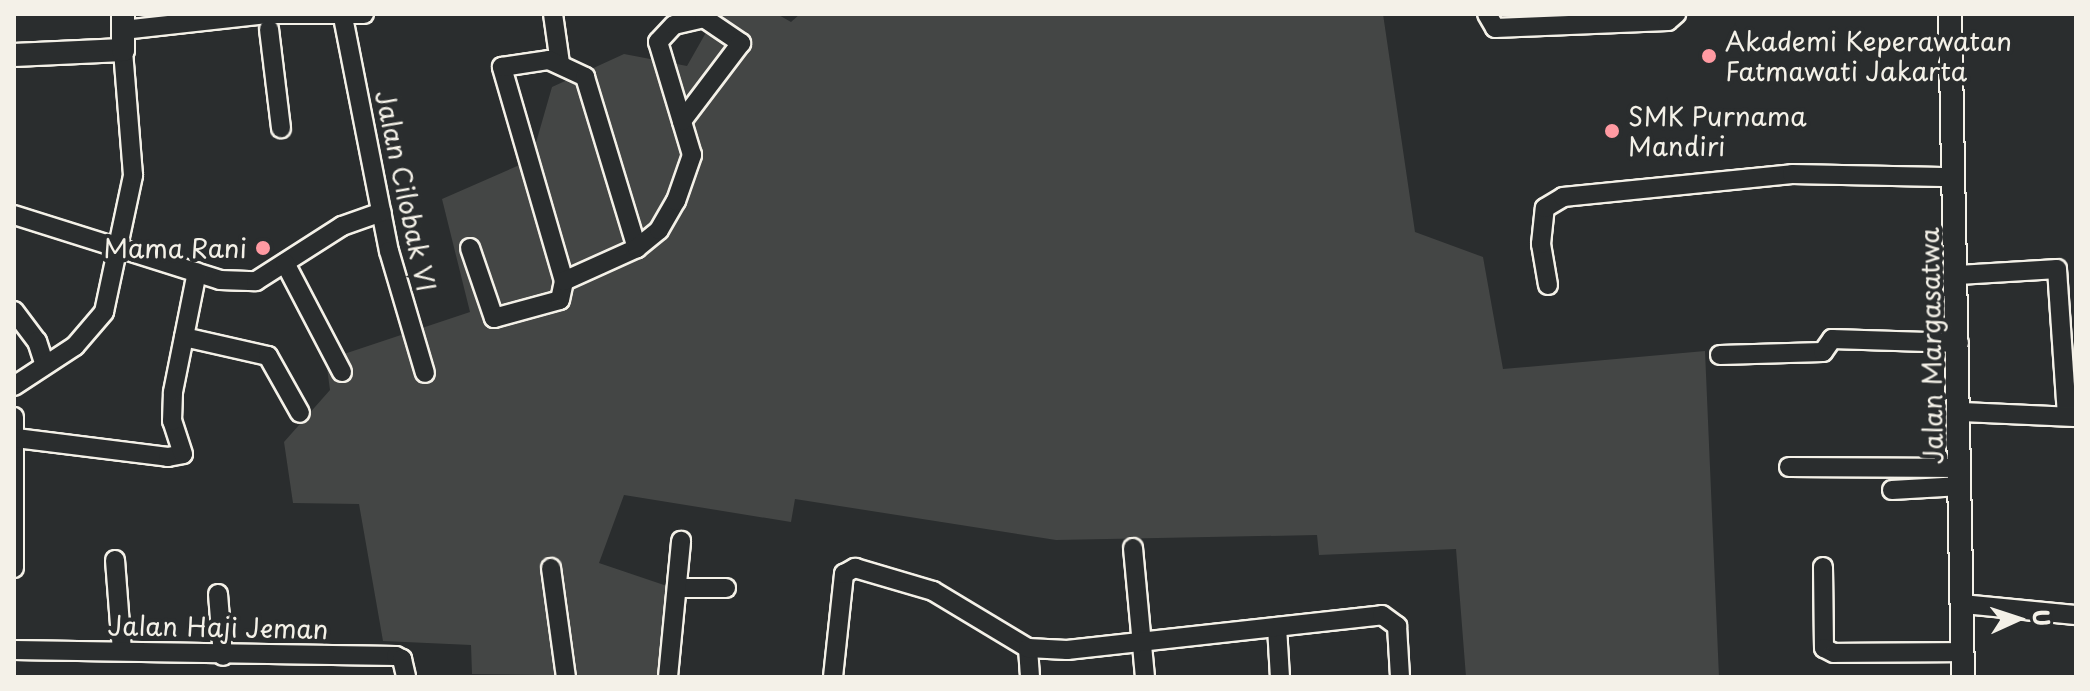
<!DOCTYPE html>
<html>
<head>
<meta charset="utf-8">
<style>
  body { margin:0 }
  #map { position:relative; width:2090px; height:691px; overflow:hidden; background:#2a2d2e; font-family:"Playpen Sans",sans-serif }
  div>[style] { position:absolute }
  .green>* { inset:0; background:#444645 }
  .roads { filter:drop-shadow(2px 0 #f4f1e8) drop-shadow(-2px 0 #f4f1e8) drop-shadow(0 2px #f4f1e8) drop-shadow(0 -2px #f4f1e8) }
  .minor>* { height:18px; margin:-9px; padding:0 9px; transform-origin:9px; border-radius:9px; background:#2a2d2e }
  .tertiary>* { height:22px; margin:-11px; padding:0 11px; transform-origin:11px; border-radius:11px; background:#2a2d2e }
  .dots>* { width:22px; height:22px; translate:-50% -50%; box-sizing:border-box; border:4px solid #2a2d2e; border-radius:50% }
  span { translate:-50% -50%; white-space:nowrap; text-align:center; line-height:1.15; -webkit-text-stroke:8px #2a2d2e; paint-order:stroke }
  .poi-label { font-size:26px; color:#f4f1e8 }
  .left { translate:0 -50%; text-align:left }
  .right { translate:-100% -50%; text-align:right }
  .street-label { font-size:26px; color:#f4f1e8 }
  .frame { position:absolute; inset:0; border:16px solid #f4f1e8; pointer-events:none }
  .north { position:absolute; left:1978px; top:579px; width:80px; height:80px; -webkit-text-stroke:6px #2a2d2e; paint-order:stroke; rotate:87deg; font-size:22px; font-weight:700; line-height:32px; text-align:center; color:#f4f1e8 }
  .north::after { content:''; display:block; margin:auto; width:28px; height:36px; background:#f4f1e8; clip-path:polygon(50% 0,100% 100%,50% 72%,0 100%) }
</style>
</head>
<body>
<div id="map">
  <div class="green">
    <i style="clip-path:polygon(670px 14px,777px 14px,791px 22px,800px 14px,1383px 14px,1415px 232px,1483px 257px,1503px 369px,1705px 351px,1719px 677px,1466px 677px,1456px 549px,1319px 555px,1317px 535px,1056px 540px,795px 499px,791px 522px,624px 495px,599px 563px,667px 586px,678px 677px,472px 674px,471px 645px,383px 641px,359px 504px,293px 503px,284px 442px,330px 390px,326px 360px,470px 312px,442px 199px,531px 160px,552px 87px,624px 54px,687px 66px,708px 29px)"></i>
  </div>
  <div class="roads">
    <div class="minor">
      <i style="left:553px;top:14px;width:49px;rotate:81.9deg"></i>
      <i style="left:1487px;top:14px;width:16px;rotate:60deg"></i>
      <i style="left:1495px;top:28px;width:173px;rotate:-2.3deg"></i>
      <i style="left:1668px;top:21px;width:11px;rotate:-41deg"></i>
      <i style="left:343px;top:17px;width:238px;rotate:78.9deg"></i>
      <i style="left:389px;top:251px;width:127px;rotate:73.6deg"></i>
      <i style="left:269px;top:29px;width:100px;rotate:83.1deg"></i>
      <i style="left:123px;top:30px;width:147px;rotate:-6.3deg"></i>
      <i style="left:269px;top:14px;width:95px"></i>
      <i style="left:14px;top:215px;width:216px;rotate:17.5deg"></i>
      <i style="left:220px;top:280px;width:36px;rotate:2deg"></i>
      <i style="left:256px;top:281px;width:102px;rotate:-32.6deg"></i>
      <i style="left:342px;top:226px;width:42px;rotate:-19.3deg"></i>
      <i style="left:470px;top:248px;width:74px;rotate:71.1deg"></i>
      <i style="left:494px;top:318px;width:68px;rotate:-15.3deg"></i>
      <i style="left:560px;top:300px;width:19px;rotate:-78deg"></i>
      <i style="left:564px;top:281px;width:223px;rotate:-106.2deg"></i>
      <i style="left:502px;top:67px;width:48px;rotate:-8.5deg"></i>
      <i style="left:549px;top:60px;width:40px;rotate:25deg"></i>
      <i style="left:585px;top:77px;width:179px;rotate:73.1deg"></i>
      <i style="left:285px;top:263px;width:123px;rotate:62.4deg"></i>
      <i style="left:1959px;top:275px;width:98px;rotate:-3.5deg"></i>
      <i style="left:2057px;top:269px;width:147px;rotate:86.1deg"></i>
      <i style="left:564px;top:281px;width:80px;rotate:-24.3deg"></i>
      <i style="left:637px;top:248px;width:28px;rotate:-39deg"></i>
      <i style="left:659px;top:230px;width:34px;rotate:-60deg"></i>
      <i style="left:676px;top:201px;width:49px;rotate:-70.8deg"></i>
      <i style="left:692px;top:155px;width:118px;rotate:-106.7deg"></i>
      <i style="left:658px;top:42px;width:23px;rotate:-47deg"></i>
      <i style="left:674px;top:25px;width:31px;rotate:-13deg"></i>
      <i style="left:704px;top:18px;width:45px;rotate:34deg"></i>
      <i style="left:741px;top:43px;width:98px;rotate:127.1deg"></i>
      <i style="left:1548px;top:285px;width:42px;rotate:-99.7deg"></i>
      <i style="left:1541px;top:244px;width:36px;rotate:-84deg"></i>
      <i style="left:1545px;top:208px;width:21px;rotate:-31deg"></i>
      <i style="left:1563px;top:197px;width:230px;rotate:-5.7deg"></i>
      <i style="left:1792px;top:174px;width:163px;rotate:1.1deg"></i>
      <i style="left:14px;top:311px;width:38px;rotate:53deg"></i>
      <i style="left:37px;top:341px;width:22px;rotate:72deg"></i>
      <i style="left:184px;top:337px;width:86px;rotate:12.7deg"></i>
      <i style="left:268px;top:356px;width:65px;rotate:60.7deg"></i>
      <i style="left:1720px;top:355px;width:103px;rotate:-1.7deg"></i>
      <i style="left:1823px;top:352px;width:16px;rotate:-55deg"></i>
      <i style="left:1832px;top:339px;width:127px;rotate:1.8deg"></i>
      <i style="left:14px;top:386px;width:73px;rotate:-33.3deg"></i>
      <i style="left:75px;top:346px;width:45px;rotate:-49.5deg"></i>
      <i style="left:104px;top:312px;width:140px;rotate:-78deg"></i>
      <i style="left:133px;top:175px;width:125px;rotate:-94.6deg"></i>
      <i style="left:1960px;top:412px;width:116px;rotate:2.5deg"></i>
      <i style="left:14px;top:417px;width:151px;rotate:90deg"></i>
      <i style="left:16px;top:438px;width:153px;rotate:7.1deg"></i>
      <i style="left:168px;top:457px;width:15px;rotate:-11deg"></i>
      <i style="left:183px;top:454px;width:35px;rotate:-108deg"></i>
      <i style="left:172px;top:421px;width:29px;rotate:-88deg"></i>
      <i style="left:173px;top:392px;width:122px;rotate:-78.7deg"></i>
      <i style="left:1789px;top:467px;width:172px;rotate:0.3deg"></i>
      <i style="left:1892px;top:490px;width:69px;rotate:-3.3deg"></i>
      <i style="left:1133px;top:548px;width:130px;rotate:84.7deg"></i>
      <i style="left:115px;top:560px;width:90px;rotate:85.6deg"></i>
      <i style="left:1823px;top:567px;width:81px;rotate:89.3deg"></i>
      <i style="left:1824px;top:648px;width:11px;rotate:27deg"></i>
      <i style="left:1834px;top:653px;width:129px;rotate:-0.4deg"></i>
      <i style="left:551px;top:568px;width:110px;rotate:82.2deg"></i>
      <i style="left:677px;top:588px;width:49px"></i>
      <i style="left:218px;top:594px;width:62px;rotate:85.4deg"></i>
      <i style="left:1963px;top:604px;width:114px;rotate:5.6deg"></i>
      <i style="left:1277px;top:627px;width:50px;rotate:86.6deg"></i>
      <i style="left:1028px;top:648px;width:29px;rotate:86deg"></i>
      <i style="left:14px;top:650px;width:382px;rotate:0.9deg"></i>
      <i style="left:396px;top:656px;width:7px;rotate:27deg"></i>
      <i style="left:402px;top:659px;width:18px;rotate:77deg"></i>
      <i style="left:668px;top:677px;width:137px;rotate:-84.5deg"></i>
      <i style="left:833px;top:677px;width:104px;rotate:-83.9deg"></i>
      <i style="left:844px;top:574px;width:13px;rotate:-29deg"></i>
      <i style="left:855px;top:568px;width:81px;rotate:16.4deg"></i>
      <i style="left:933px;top:591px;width:111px;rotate:31deg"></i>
      <i style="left:1028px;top:648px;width:39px;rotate:3deg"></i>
      <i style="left:1067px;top:650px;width:317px;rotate:-6.3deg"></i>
      <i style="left:1382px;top:615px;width:19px;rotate:36deg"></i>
      <i style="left:1397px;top:626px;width:51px;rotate:86.6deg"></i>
    </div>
    <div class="tertiary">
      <i style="left:1950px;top:14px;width:663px;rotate:88.88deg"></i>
      <i style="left:14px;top:55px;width:109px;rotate:-2.6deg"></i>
      <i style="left:123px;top:50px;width:36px;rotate:-90deg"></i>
    </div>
  </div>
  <div class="dots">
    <i style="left:1709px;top:56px;background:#ff9aa2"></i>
    <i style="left:1612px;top:131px;background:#ff9aa2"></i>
    <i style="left:263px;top:248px;background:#ff9aa2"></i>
  </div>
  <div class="poi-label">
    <span class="left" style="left:1725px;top:56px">Akademi Keperawatan<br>Fatmawati Jakarta</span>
    <span class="left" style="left:1628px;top:131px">SMK Purnama<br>Mandiri</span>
    <span class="right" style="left:247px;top:248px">Mama Rani</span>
  </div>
  <div class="street-label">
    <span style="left:406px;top:191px;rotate:78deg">Jalan Cilobak VI</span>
    <span style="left:1931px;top:346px;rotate:-91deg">Jalan Margasatwa</span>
    <span style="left:218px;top:627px;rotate:1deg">Jalan Haji Jeman</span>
  </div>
  <div class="frame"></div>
  <div class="north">U</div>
</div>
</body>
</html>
